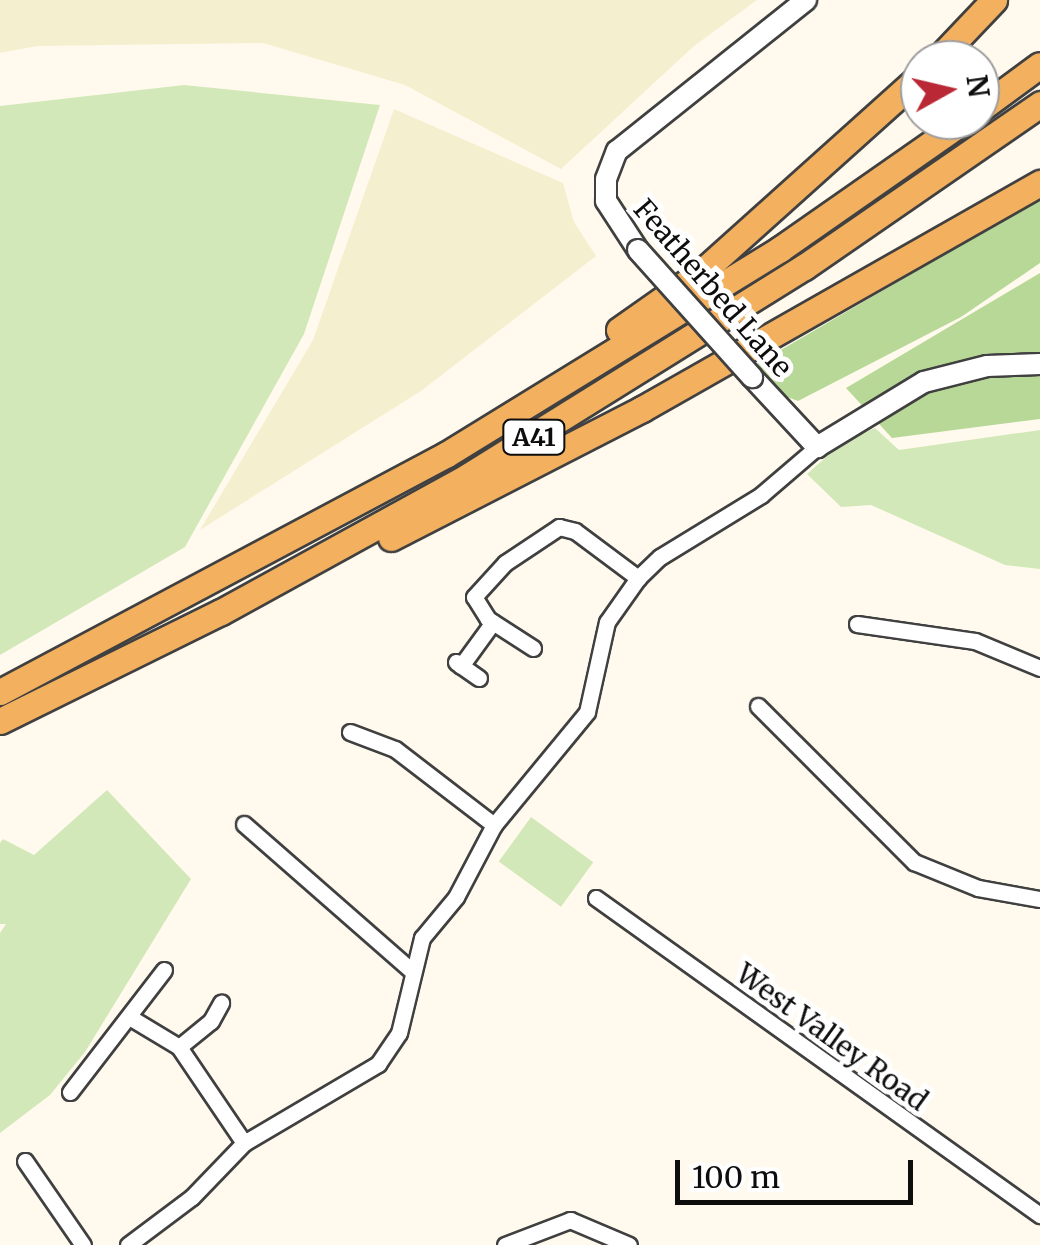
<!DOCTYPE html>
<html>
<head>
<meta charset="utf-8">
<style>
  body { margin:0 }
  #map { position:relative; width:1040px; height:1245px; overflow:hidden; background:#fffaed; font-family:Merriweather,serif }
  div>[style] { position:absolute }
  .farmland>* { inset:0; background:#f4efce }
  .green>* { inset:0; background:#d3e8b8; transform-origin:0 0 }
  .forest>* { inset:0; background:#b8d897 }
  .roads { filter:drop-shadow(2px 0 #404040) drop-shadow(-2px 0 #404040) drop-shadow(0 2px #404040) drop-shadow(0 -2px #404040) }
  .minor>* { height:15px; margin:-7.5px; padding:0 7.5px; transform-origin:7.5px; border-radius:7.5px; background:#fff }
  .tertiary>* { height:20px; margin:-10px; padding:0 10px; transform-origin:10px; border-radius:10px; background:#fff }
  .trunk>* { height:25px; margin:-12.5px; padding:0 12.5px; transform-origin:12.5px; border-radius:12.5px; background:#f3b160 }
  .bridges { filter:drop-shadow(2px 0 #404040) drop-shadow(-2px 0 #404040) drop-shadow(0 2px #404040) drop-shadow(0 -2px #404040) }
  .tertiary-bridge>* { height:20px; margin:-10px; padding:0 10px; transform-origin:10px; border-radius:10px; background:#fff }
  span { translate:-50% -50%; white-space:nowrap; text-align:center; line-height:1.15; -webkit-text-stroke:10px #fff; paint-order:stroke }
  .shield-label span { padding:2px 8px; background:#fff; border:2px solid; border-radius:8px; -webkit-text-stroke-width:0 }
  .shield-label { font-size:25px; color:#0d0d0d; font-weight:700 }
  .street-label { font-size:28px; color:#0d0d0d }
  .north { position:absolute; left:900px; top:40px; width:100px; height:100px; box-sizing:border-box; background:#fff; border:2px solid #9e9e9e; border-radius:50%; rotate:82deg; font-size:28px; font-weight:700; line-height:40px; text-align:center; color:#0d0d0d }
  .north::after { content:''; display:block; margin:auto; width:35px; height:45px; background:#ba2836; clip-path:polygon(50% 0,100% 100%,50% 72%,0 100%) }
  .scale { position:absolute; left:675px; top:1160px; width:238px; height:45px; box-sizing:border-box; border:5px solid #0d0d0d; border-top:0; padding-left:12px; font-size:30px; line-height:35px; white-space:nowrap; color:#0d0d0d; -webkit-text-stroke:8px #fff; paint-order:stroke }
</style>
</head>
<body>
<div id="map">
  <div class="farmland">
    <i style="clip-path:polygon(0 0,757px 0,694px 46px,561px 169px,405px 85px,263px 43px,37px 46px,0 53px)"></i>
    <i style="clip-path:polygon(394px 109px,563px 183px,574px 222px,596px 256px,421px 391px,200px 530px,313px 340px)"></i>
  </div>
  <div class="green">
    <i style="clip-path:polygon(184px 85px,380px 105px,304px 334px,185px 547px,0 655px,0 106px)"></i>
    <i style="clip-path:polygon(875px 428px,899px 450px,1040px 430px,1040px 569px,1005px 565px,871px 505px,841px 507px,807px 474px,842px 443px)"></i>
    <i style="clip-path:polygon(107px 790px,191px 879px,85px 1052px,50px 1095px,0 1133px,0 933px,6px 924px,0 924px,0 843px,3px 839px,34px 855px)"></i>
    <i style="left:531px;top:817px;width:77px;height:55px;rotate:36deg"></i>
  </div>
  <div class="forest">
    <i style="clip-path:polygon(1040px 199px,1040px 263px,961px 317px,798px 401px,782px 395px,755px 365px)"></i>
    <i style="clip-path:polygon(1040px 273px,1040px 419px,892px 438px,846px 388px)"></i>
  </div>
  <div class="roads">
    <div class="minor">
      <i style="left:857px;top:624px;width:119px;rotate:8.2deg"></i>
      <i style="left:975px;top:641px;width:70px;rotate:22.6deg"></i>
      <i style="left:533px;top:648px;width:54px;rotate:-147.2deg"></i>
      <i style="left:488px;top:619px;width:26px;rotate:-122deg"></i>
      <i style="left:474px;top:597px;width:46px;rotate:-47.6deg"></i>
      <i style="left:505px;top:563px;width:65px;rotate:-33.7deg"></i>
      <i style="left:559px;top:527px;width:16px;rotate:14deg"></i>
      <i style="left:575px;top:531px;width:79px;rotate:36.7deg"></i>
      <i style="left:456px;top:662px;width:28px;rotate:35deg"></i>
      <i style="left:461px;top:666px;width:54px;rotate:-54deg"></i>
      <i style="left:758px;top:706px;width:221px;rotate:45deg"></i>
      <i style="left:914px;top:862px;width:69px;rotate:22.1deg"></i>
      <i style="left:978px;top:888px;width:63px;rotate:10.1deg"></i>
      <i style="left:350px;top:732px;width:48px;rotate:20.7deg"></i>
      <i style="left:395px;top:749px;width:125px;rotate:37.5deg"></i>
      <i style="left:244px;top:824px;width:223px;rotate:41.2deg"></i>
      <i style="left:596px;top:898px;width:546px;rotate:35.53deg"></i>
      <i style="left:131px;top:1018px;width:56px;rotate:31.1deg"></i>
      <i style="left:179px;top:1047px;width:116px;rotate:55.9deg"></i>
      <i style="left:179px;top:1047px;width:41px;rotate:-39.1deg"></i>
      <i style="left:211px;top:1021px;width:21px;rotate:-61deg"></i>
      <i style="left:70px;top:1092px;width:154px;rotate:-52.4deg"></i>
      <i style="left:25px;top:1161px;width:102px;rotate:55.4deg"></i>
      <i style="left:128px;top:1245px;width:80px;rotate:-36.9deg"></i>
      <i style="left:192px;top:1197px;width:75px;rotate:-46.1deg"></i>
      <i style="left:244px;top:1143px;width:156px;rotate:-30.5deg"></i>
      <i style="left:378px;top:1064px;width:37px;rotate:-56deg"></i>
      <i style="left:399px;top:1033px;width:98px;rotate:-76.4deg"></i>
      <i style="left:422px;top:938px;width:53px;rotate:-50.3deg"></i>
      <i style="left:456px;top:897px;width:81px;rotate:-62.2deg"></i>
      <i style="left:494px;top:825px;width:146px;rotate:-50.5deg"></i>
      <i style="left:587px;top:712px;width:92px;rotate:-77.5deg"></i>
      <i style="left:607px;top:622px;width:54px;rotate:-54.8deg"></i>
      <i style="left:638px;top:578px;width:30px;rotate:-44deg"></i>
      <i style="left:660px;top:557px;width:119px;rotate:-31.5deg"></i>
      <i style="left:761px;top:495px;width:74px;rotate:-40.6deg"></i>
      <i style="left:505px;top:1245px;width:70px;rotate:-21deg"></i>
      <i style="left:570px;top:1220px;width:64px;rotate:23deg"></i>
    </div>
    <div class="tertiary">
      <i style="left:638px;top:250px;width:59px;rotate:-123.1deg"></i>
      <i style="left:606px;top:201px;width:22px;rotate:-90deg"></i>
      <i style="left:606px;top:179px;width:30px;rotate:-69deg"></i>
      <i style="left:617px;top:151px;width:242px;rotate:-38.6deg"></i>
      <i style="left:752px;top:377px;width:96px;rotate:47.1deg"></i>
      <i style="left:817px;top:447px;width:125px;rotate:-31.3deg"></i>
      <i style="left:924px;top:382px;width:65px;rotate:-14.3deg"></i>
      <i style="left:987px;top:366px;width:53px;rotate:-2.2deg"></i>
    </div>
    <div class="trunk">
      <i style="left:937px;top:60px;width:83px;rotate:-46.5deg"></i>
      <i style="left:980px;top:109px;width:74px;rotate:-36.3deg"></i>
      <i style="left:619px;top:330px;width:103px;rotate:-35.1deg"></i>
      <i style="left:703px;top:271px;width:292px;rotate:-41.9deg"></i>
      <i style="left:391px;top:538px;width:282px;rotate:-27.2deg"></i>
      <i style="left:642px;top:409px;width:458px;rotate:-29.6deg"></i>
      <i style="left:0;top:692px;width:506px;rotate:-28.03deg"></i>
      <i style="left:447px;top:454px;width:391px;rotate:-31.6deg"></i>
      <i style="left:780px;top:249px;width:226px;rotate:-34.9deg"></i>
      <i style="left:0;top:721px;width:246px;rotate:-26.3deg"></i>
      <i style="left:221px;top:612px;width:282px;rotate:-28.8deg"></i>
      <i style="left:468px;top:476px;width:396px;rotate:-31.9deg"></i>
      <i style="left:804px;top:267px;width:287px;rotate:-34.6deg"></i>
    </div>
  </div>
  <div class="bridges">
    <div class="tertiary-bridge">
      <i style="left:638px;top:250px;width:171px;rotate:48.1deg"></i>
    </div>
  </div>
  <div class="shield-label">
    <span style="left:534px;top:437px">A41</span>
  </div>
  <div class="street-label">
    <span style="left:713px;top:288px;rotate:49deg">Featherbed Lane</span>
    <span style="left:832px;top:1037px;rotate:36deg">West Valley Road</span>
  </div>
  <div class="north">N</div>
  <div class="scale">100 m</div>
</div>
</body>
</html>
